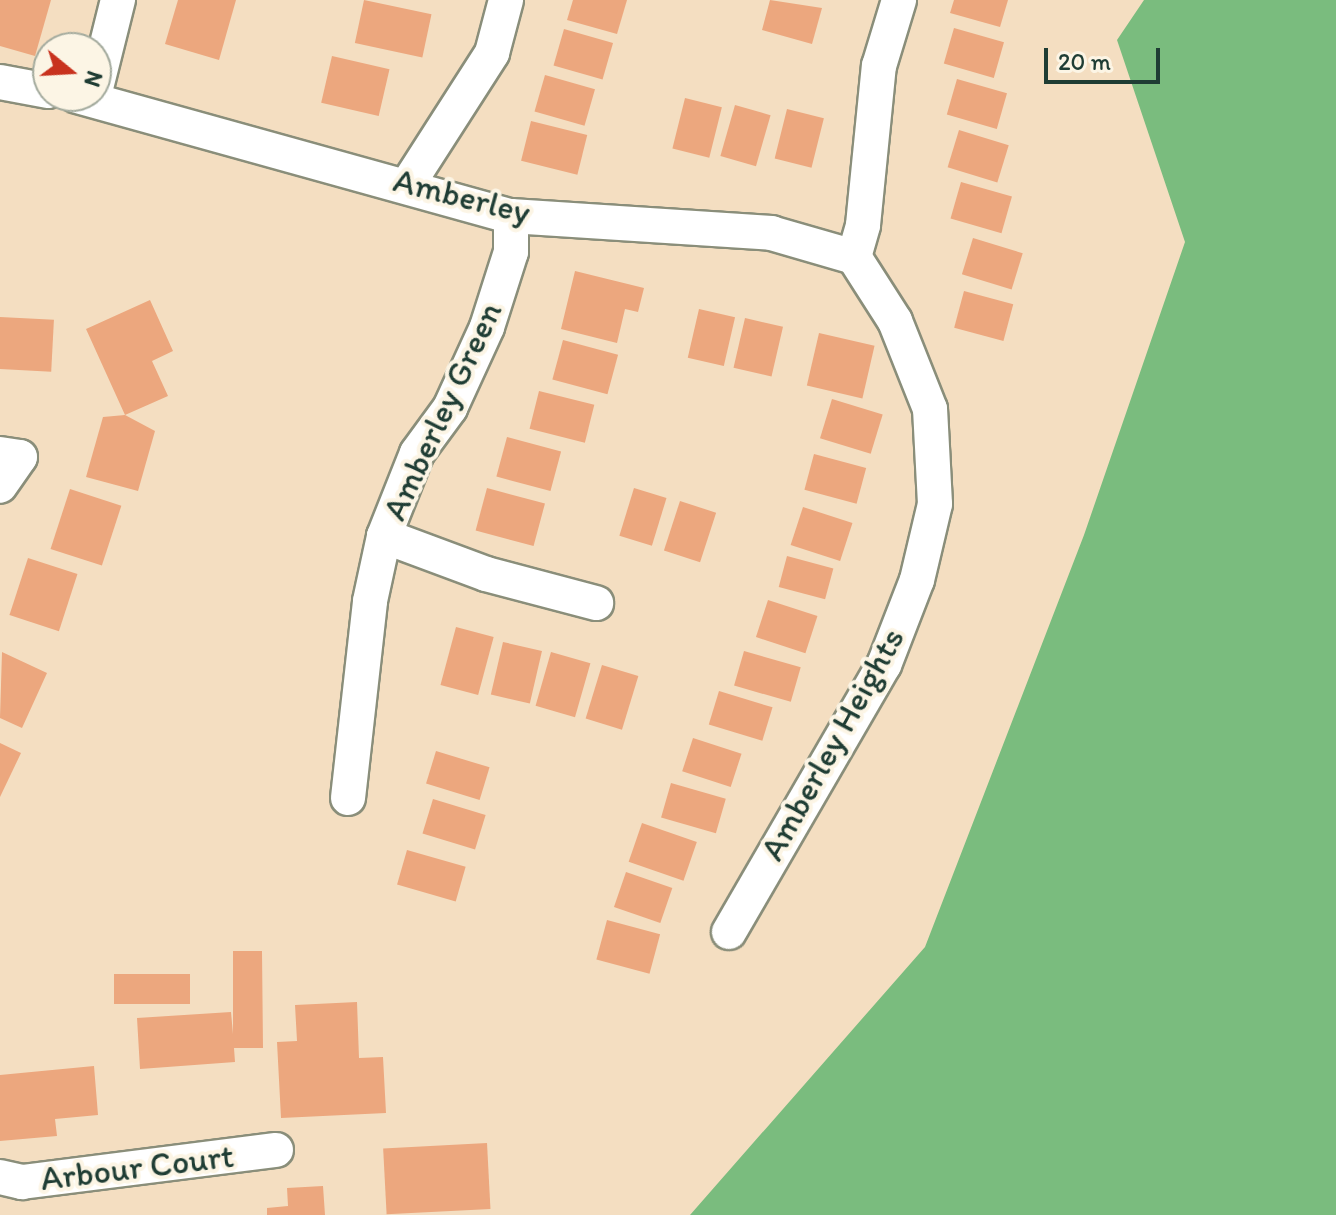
<!DOCTYPE html>
<html>
<head>
<meta charset="utf-8">
<style>
  body { margin:0 }
  #map { position:relative; width:1336px; height:1215px; overflow:hidden; background:#f4dec1; font-family:Itim,sans-serif }
  div>[style] { position:absolute }
  .forest>* { inset:0; background:#7abc7e }
  .building>* { inset:0; background:#eca77e; transform-origin:0 0 }
  .roads { filter:drop-shadow(2px 0 #8a8e7a) drop-shadow(-2px 0 #8a8e7a) drop-shadow(0 2px #8a8e7a) drop-shadow(0 -2px #8a8e7a) }
  .street>* { height:34px; margin:-17px; padding:0 17px; transform-origin:17px; border-radius:17px; background:#fff }
  span { translate:-50% -50%; white-space:nowrap; text-align:center; line-height:1.15; -webkit-text-stroke:8px #fcf5e5; paint-order:stroke }
  .street-label { font-size:34px; color:#1f3d34 }
  .north { position:absolute; left:32px; top:32px; width:80px; height:80px; box-sizing:border-box; background:#fcf5e5; border:2px solid #a4ab9e; border-radius:50%; rotate:108deg; font-size:22px; font-weight:700; line-height:32px; text-align:center; color:#1f3d34 }
  .north::after { content:''; display:block; margin:auto; width:28px; height:36px; background:#c8321e; clip-path:polygon(50% 0,100% 100%,50% 72%,0 100%) }
  .scale { position:absolute; left:1044px; top:48px; width:116px; height:36px; box-sizing:border-box; border:4px solid #1f3d34; border-top:0; padding-left:10px; font-size:24px; line-height:28px; white-space:nowrap; color:#1f3d34; -webkit-text-stroke:6px #fcf5e5; paint-order:stroke }
</style>
</head>
<body>
<div id="map">
  <div class="forest">
    <i style="clip-path:polygon(1144px 0,1336px 0,1336px 1215px,690px 1215px,925px 947px,1084px 535px,1185px 242px,1117px 40px)"></i>
  </div>
  <div class="building">
    <i style="clip-path:polygon(0 0,51px 0,35px 56px,0 46px)"></i>
    <i style="clip-path:polygon(178px 0,236px 0,219px 60px,165px 44px)"></i>
    <i style="left:364px;top:0;width:69px;height:44px;rotate:12deg"></i>
    <i style="clip-path:polygon(573px 0,627px 0,617px 34px,567px 20px)"></i>
    <i style="clip-path:polygon(770px 0,822px 8px,812px 44px,762px 30px)"></i>
    <i style="clip-path:polygon(954px 0,1008px 0,1000px 27px,950px 13px)"></i>
    <i style="left:954px;top:28px;width:52px;height:37px;rotate:16deg"></i>
    <i style="left:564px;top:29px;width:51px;height:38px;rotate:16deg"></i>
    <i style="left:332px;top:56px;width:59px;height:48px;rotate:13deg"></i>
    <i style="left:545px;top:75px;width:52px;height:38px;rotate:16deg"></i>
    <i style="left:957px;top:79px;width:52px;height:37px;rotate:16deg"></i>
    <i style="left:685px;top:98px;width:38px;height:52px;rotate:14deg"></i>
    <i style="left:735px;top:105px;width:37px;height:53px;rotate:16deg"></i>
    <i style="left:787px;top:109px;width:38px;height:51px;rotate:14deg"></i>
    <i style="left:531px;top:121px;width:58px;height:41px;rotate:14deg"></i>
    <i style="left:959px;top:130px;width:52px;height:39px;rotate:17deg"></i>
    <i style="left:961px;top:182px;width:53px;height:38px;rotate:16deg"></i>
    <i style="left:973px;top:238px;width:52px;height:38px;rotate:17deg"></i>
    <i style="clip-path:polygon(575px 271px,644px 288px,638px 312px,625px 309px,617px 343px,561px 329px)"></i>
    <i style="left:964px;top:291px;width:51px;height:38px;rotate:15deg"></i>
    <i style="clip-path:polygon(150px 300px,173px 351px,152px 361px,168px 396px,125px 415px,86px 329px)"></i>
    <i style="left:699px;top:309px;width:37px;height:50px;rotate:13deg"></i>
    <i style="left:0;top:317px;width:54px;height:52px;rotate:3deg"></i>
    <i style="left:745px;top:318px;width:39px;height:51px;rotate:13deg"></i>
    <i style="left:819px;top:333px;width:57px;height:54px;rotate:13deg"></i>
    <i style="left:563px;top:340px;width:57px;height:41px;rotate:15deg"></i>
    <i style="left:539px;top:391px;width:57px;height:39px;rotate:14deg"></i>
    <i style="left:832px;top:399px;width:53px;height:41px;rotate:17deg"></i>
    <i style="clip-path:polygon(125px 415px,155px 431px,138px 491px,86px 477px,103px 417px)"></i>
    <i style="left:507px;top:437px;width:56px;height:41px;rotate:15deg"></i>
    <i style="left:814px;top:454px;width:54px;height:37px;rotate:15deg"></i>
    <i style="left:487px;top:488px;width:60px;height:44px;rotate:15deg"></i>
    <i style="left:634px;top:488px;width:34px;height:50px;rotate:17deg"></i>
    <i style="left:70px;top:489px;width:54px;height:63px;rotate:18deg"></i>
    <i style="left:680px;top:501px;width:38px;height:52px;rotate:18deg"></i>
    <i style="left:803px;top:507px;width:52px;height:40px;rotate:18deg"></i>
    <i style="left:787px;top:556px;width:48px;height:32px;rotate:15deg"></i>
    <i style="left:28px;top:558px;width:52px;height:60px;rotate:18deg"></i>
    <i style="left:768px;top:600px;width:52px;height:39px;rotate:18deg"></i>
    <i style="left:456px;top:627px;width:39px;height:60px;rotate:15deg"></i>
    <i style="left:503px;top:642px;width:40px;height:54px;rotate:13deg"></i>
    <i style="left:744px;top:651px;width:59px;height:36px;rotate:16deg"></i>
    <i style="clip-path:polygon(2px 652px,47px 673px,22px 728px,0 718px)"></i>
    <i style="left:551px;top:652px;width:41px;height:56px;rotate:16deg"></i>
    <i style="left:602px;top:665px;width:38px;height:56px;rotate:17deg"></i>
    <i style="left:719px;top:691px;width:56px;height:35px;rotate:17deg"></i>
    <i style="left:693px;top:738px;width:51px;height:35px;rotate:18deg"></i>
    <i style="clip-path:polygon(0 743px,21px 753px,0 797px)"></i>
    <i style="left:436px;top:751px;width:56px;height:34px;rotate:17deg"></i>
    <i style="left:671px;top:783px;width:57px;height:36px;rotate:16deg"></i>
    <i style="left:433px;top:799px;width:55px;height:36px;rotate:17deg"></i>
    <i style="left:642px;top:823px;width:58px;height:41px;rotate:19deg"></i>
    <i style="left:407px;top:850px;width:61px;height:36px;rotate:16deg"></i>
    <i style="left:626px;top:872px;width:49px;height:37px;rotate:19deg"></i>
    <i style="left:607px;top:920px;width:55px;height:41px;rotate:15deg"></i>
    <i style="clip-path:polygon(233px 951px,262px 951px,263px 1048px,234px 1048px,235px 1062px,140px 1069px,137px 1018px,231px 1012px,233px 1034px)"></i>
    <i style="left:190px;top:974px;width:30px;height:76px;rotate:90deg"></i>
    <i style="clip-path:polygon(357px 1002px,359px 1058px,383px 1057px,386px 1113px,281px 1118px,277px 1042px,297px 1041px,295px 1005px)"></i>
    <i style="clip-path:polygon(94px 1066px,98px 1115px,55px 1119px,57px 1136px,0 1141px,0 1075px)"></i>
    <i style="left:487px;top:1143px;width:66px;height:104px;rotate:87deg"></i>
    <i style="clip-path:polygon(323px 1186px,325px 1215px,267px 1215px,267px 1208px,288px 1206px,287px 1188px)"></i>
  </div>
  <div class="roads">
    <div class="street">
      <i style="left:0;top:82px;width:49px;rotate:10.6deg"></i>
      <i style="left:96px;top:88px;width:91px;rotate:-76deg"></i>
      <i style="left:77px;top:96px;width:450px;rotate:15.5deg"></i>
      <i style="left:511px;top:216px;width:261px;rotate:3.7deg"></i>
      <i style="left:771px;top:233px;width:86px;rotate:16.1deg"></i>
      <i style="left:408px;top:184px;width:156px;rotate:-57.3deg"></i>
      <i style="left:492px;top:53px;width:55px;rotate:-75.2deg"></i>
      <i style="left:0;top:454px;width:20px;rotate:9deg"></i>
      <i style="left:20px;top:457px;width:35px;rotate:125deg"></i>
      <i style="left:384px;top:536px;width:109px;rotate:20.4deg"></i>
      <i style="left:486px;top:574px;width:114px;rotate:14.8deg"></i>
      <i style="left:348px;top:798px;width:198px;rotate:-83.6deg"></i>
      <i style="left:370px;top:601px;width:66px;rotate:-77.8deg"></i>
      <i style="left:384px;top:536px;width:89px;rotate:-68.3deg"></i>
      <i style="left:417px;top:453px;width:56px;rotate:-53.7deg"></i>
      <i style="left:450px;top:408px;width:89px;rotate:-65.4deg"></i>
      <i style="left:487px;top:327px;width:79px;rotate:-72.3deg"></i>
      <i style="left:511px;top:252px;width:36px;rotate:-90deg"></i>
      <i style="left:729px;top:932px;width:309px;rotate:-59.9deg"></i>
      <i style="left:884px;top:665px;width:91px;rotate:-68.8deg"></i>
      <i style="left:917px;top:580px;width:78px;rotate:-76.7deg"></i>
      <i style="left:935px;top:504px;width:95px;rotate:-93deg"></i>
      <i style="left:930px;top:409px;width:95px;rotate:-111.7deg"></i>
      <i style="left:895px;top:321px;width:76px;rotate:-122.6deg"></i>
      <i style="left:854px;top:257px;width:33px;rotate:-74deg"></i>
      <i style="left:863px;top:225px;width:160px;rotate:-84.3deg"></i>
      <i style="left:879px;top:66px;width:69px;rotate:-73.1deg"></i>
      <i style="left:0;top:1177px;width:23px;rotate:13deg"></i>
      <i style="left:22px;top:1182px;width:256px;rotate:-7.2deg"></i>
    </div>
  </div>
  <div class="street-label">
    <span style="left:462px;top:196px;rotate:14deg">Amberley</span>
    <span style="left:442px;top:411px;rotate:-65deg">Amberley Green</span>
    <span style="left:832px;top:744px;rotate:-61deg">Amberley Heights</span>
    <span style="left:137px;top:1167px;rotate:-7deg">Arbour Court</span>
  </div>
  <div class="north">N</div>
  <div class="scale">20 m</div>
</div>
</body>
</html>
